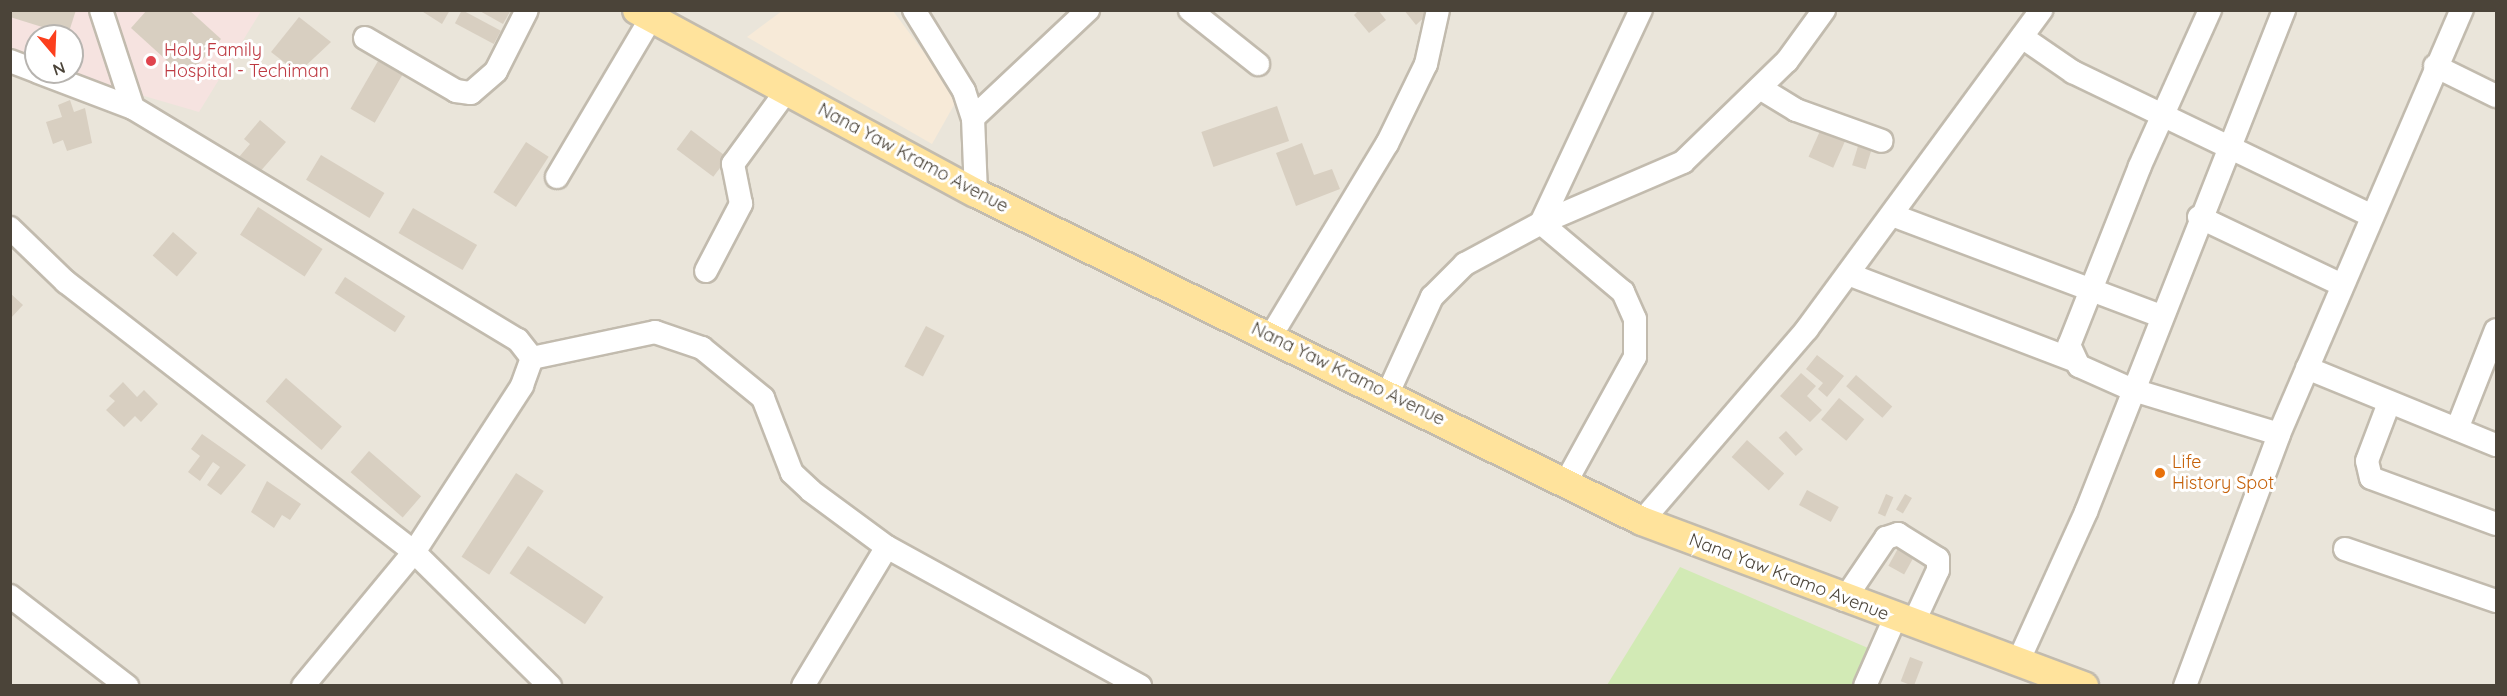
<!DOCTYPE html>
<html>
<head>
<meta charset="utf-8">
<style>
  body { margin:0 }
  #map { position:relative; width:2507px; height:696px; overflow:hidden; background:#f6f3ec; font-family:Quicksand,sans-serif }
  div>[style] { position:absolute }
  .residential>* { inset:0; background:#eae5da }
  .commercial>* { inset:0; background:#f7ead8 }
  .medical>* { inset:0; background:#f6e3e0 }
  .green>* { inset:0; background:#d2eab5 }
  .building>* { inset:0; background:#d8cfc1; transform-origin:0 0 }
  .roads { filter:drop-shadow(2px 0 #c2bbae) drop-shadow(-2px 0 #c2bbae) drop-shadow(0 2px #c2bbae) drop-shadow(0 -2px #c2bbae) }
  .minor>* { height:22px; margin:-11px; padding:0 11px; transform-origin:11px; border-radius:11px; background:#fff }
  .major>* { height:28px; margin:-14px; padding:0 14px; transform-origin:14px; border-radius:14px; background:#ffe39c }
  .dots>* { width:16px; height:16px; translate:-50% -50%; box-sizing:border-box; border:3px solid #fff; border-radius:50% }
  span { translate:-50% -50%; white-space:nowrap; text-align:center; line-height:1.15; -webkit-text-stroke:6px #fff; paint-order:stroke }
  .health-label { font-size:18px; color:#be3a42 }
  .left { translate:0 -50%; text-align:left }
  .street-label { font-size:18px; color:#4b4439 }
  .food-label { font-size:18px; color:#c56008 }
  .frame { position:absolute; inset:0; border:12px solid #4b4439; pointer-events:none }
  .north { position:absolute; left:24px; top:24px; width:60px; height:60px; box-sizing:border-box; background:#fff; border:2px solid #b7b4b0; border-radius:50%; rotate:161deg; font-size:16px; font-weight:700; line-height:24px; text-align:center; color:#4b4439 }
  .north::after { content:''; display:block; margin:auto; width:21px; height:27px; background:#fc3f1d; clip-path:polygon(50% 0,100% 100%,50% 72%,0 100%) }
</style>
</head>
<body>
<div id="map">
  <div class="residential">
    <i style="clip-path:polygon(evenodd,11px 11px,2496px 11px,2496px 685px,11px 685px,11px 11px,36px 36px,72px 36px,72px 72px,36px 72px,36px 36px)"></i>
  </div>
  <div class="commercial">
    <i style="clip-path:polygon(782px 11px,893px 11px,958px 98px,932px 144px,747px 37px)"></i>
  </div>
  <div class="medical">
    <i style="clip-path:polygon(10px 11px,261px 11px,199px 112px,62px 72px,72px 72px,72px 36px,36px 36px,36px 64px,11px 57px)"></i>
  </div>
  <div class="green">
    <i style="clip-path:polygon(1680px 567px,1868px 648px,1852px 685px,1607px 685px)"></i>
  </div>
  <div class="building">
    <i style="clip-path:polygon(10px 10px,76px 10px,68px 35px,10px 17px)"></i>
    <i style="clip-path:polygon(147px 10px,189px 10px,221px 39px,186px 78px,131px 28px)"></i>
    <i style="clip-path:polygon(420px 10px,450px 10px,442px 24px)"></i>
    <i style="left:462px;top:10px;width:44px;height:15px;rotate:28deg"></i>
    <i style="clip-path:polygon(478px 10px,511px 10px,503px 24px)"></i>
    <i style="clip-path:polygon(1359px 10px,1378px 10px,1386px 20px,1369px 33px,1354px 15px)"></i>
    <i style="clip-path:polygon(1404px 10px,1432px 10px,1416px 25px)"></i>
    <i style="clip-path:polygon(299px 17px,331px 42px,298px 73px,271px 52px)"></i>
    <i style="left:378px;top:61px;width:28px;height:55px;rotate:30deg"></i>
    <i style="clip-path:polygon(70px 100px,74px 112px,85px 108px,92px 143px,67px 151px,63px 140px,53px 144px,46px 122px,62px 117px,58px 105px)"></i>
    <i style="left:1277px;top:106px;width:37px;height:80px;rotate:71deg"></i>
    <i style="clip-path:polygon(260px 120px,286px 142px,258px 174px,239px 157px,250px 144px,244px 139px)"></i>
    <i style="left:1824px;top:122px;width:27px;height:38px;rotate:24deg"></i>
    <i style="left:691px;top:130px;width:46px;height:24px;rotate:37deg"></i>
    <i style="left:526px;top:142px;width:27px;height:60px;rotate:33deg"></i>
    <i style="clip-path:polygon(1302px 143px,1314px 175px,1332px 169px,1340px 189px,1296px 206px,1276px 153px)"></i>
    <i style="left:1858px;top:146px;width:14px;height:20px;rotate:17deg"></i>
    <i style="left:321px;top:155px;width:74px;height:29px;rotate:31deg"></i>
    <i style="left:258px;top:207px;width:77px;height:33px;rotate:33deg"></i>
    <i style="left:413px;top:208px;width:74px;height:29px;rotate:30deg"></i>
    <i style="left:173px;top:232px;width:32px;height:31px;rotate:41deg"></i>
    <i style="left:345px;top:277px;width:72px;height:19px;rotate:33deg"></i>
    <i style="clip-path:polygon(10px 293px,23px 305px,10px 319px)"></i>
    <i style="left:926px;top:326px;width:21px;height:46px;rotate:28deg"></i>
    <i style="clip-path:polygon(1817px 355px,1844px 376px,1827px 397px,1818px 389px,1823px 383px,1806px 369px)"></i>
    <i style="clip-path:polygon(1801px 373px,1816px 386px,1807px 396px,1822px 410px,1810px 422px,1780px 396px)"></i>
    <i style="left:1856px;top:375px;width:48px;height:15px;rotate:41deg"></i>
    <i style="left:286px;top:378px;width:74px;height:31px;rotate:41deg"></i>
    <i style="clip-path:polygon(123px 382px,137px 397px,144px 390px,158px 404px,141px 422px,135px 416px,124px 427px,106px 410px,115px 401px,109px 396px)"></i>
    <i style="left:1839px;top:398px;width:33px;height:28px;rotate:40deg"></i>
    <i style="left:1786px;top:431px;width:25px;height:10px;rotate:47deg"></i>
    <i style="clip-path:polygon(202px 434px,246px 465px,221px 495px,207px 485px,220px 467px,213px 462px,200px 481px,188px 472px,200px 456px,191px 449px)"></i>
    <i style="left:1747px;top:440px;width:50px;height:23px;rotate:42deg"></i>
    <i style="left:369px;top:451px;width:69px;height:28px;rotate:41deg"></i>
    <i style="left:516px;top:473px;width:33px;height:100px;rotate:33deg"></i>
    <i style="clip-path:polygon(267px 481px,301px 504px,290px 520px,282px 515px,274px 528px,251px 512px)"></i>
    <i style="left:1807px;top:490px;width:36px;height:17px;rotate:28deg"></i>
    <i style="left:1886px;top:494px;width:8px;height:21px;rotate:23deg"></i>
    <i style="left:1905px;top:494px;width:8px;height:18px;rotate:30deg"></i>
    <i style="left:1901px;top:543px;width:18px;height:26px;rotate:29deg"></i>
    <i style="left:528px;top:546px;width:91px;height:33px;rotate:34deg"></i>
    <i style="left:1910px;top:657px;width:14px;height:26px;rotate:21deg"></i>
  </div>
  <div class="roads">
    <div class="minor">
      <i style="left:101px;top:10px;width:103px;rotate:71.9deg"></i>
      <i style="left:914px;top:10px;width:95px;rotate:58.3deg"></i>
      <i style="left:964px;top:91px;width:28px;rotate:72deg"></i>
      <i style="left:973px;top:118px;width:75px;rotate:87.7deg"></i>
      <i style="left:1190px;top:10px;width:87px;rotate:38.5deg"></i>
      <i style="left:2210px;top:10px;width:171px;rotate:114.2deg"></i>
      <i style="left:2140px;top:166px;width:193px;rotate:111.6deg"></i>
      <i style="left:2069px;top:345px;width:23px;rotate:65deg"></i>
      <i style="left:2079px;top:366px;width:59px;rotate:24deg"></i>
      <i style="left:2133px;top:390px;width:152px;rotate:16.8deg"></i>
      <i style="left:2022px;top:37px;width:62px;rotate:34.5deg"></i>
      <i style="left:2073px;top:72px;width:332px;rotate:25.7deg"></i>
      <i style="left:365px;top:38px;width:105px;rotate:30.2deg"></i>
      <i style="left:456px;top:91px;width:15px;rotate:8deg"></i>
      <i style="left:471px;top:93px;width:33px;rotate:-41deg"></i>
      <i style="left:496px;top:71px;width:68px;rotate:-63.1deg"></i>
      <i style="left:10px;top:61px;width:28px;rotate:21deg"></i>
      <i style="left:2435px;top:66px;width:68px;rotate:26.2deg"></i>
      <i style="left:38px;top:72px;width:102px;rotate:20.8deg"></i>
      <i style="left:133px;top:108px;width:449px;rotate:31.1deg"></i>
      <i style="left:518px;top:340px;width:23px;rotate:52deg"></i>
      <i style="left:532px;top:358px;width:30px;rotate:110deg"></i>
      <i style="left:522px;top:386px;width:198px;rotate:123deg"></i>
      <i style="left:414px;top:552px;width:174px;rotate:129.6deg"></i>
      <i style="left:1760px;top:88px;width:42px;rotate:31.4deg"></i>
      <i style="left:1796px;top:110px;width:91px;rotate:19.8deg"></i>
      <i style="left:973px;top:118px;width:158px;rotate:-43.2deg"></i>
      <i style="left:557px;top:177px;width:185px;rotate:-59.4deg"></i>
      <i style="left:1892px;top:215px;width:286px;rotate:20.6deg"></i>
      <i style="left:2199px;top:217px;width:158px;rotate:25.4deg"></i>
      <i style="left:10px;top:228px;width:78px;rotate:44deg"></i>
      <i style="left:66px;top:282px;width:440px;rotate:37.8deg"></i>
      <i style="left:414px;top:552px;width:191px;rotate:44.6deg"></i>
      <i style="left:706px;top:271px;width:76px;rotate:-62.4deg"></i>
      <i style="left:741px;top:204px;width:41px;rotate:-101.3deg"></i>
      <i style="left:733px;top:164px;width:92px;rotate:-53.9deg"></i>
      <i style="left:1848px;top:274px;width:239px;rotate:20.9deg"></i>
      <i style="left:1271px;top:336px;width:224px;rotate:-58.9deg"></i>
      <i style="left:1387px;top:144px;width:89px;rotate:-64deg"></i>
      <i style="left:1426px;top:64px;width:55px;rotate:-77.5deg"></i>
      <i style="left:532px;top:358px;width:126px;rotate:-11.9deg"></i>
      <i style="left:655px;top:332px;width:50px;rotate:18.8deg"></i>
      <i style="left:702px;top:348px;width:79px;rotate:39.3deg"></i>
      <i style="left:763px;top:398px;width:80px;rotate:68.9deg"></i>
      <i style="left:792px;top:473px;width:26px;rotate:43deg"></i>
      <i style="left:811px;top:491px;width:94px;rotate:36.4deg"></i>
      <i style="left:887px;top:547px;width:289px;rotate:28.8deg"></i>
      <i style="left:2307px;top:368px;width:204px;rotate:22.2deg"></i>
      <i style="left:1388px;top:393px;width:106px;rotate:-65.4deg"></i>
      <i style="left:1432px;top:297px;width:47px;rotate:-45deg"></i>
      <i style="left:1465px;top:264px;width:86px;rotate:-28.3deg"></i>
      <i style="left:1541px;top:223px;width:235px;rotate:-64.9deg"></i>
      <i style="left:2389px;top:403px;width:62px;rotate:110.8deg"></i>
      <i style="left:2367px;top:461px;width:17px;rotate:77deg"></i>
      <i style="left:2371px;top:478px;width:133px;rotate:20.2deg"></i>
      <i style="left:2457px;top:429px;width:106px;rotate:-68.5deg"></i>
      <i style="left:1566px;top:482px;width:143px;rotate:-61.1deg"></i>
      <i style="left:1635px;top:357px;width:38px;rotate:-90deg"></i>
      <i style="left:1635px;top:319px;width:30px;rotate:-114deg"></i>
      <i style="left:1623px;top:292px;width:107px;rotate:-139.9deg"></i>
      <i style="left:1541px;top:223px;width:155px;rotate:-23.2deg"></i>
      <i style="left:1683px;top:162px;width:145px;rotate:-44.2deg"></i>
      <i style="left:1787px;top:61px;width:63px;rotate:-54deg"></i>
      <i style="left:1642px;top:521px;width:253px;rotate:-49.3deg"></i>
      <i style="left:1807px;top:329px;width:396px;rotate:-53.7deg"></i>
      <i style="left:2345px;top:549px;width:160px;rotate:19deg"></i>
      <i style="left:10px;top:596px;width:148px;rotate:37.6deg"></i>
      <i style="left:1844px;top:600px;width:75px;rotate:-55.9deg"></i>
      <i style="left:1886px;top:538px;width:13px;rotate:-18deg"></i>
      <i style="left:1898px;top:534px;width:47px;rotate:32deg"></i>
      <i style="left:1938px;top:559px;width:11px;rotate:90deg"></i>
      <i style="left:1938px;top:570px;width:60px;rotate:114.8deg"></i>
      <i style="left:2018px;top:662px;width:165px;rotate:-65.6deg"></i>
      <i style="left:2086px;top:512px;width:540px;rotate:-68.47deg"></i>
      <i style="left:803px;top:686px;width:162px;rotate:-58.9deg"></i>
      <i style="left:1865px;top:686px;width:74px;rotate:-66.2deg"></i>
      <i style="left:2185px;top:686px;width:269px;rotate:-69.5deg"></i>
      <i style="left:2279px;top:434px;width:462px;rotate:-66.7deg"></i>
    </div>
    <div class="major">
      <i style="left:637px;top:10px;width:385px;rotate:28.4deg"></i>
      <i style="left:976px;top:193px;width:742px;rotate:26.22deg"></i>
      <i style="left:1642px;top:521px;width:472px;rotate:20.5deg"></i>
    </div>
  </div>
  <div class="dots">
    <i style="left:151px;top:61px;background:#e0444e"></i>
    <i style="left:2160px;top:473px;background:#e8710a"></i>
  </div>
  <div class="health-label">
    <span class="left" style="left:164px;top:61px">Holy Family<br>Hospital - Techiman</span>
  </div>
  <div class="street-label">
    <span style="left:913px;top:158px;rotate:28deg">Nana Yaw Kramo Avenue</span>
    <span style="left:1348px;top:374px;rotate:26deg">Nana Yaw Kramo Avenue</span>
    <span style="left:1789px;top:577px;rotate:21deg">Nana Yaw Kramo Avenue</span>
  </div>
  <div class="food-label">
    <span class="left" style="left:2172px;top:473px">Life<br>History Spot</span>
  </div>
  <div class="frame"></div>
  <div class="north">N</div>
</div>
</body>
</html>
